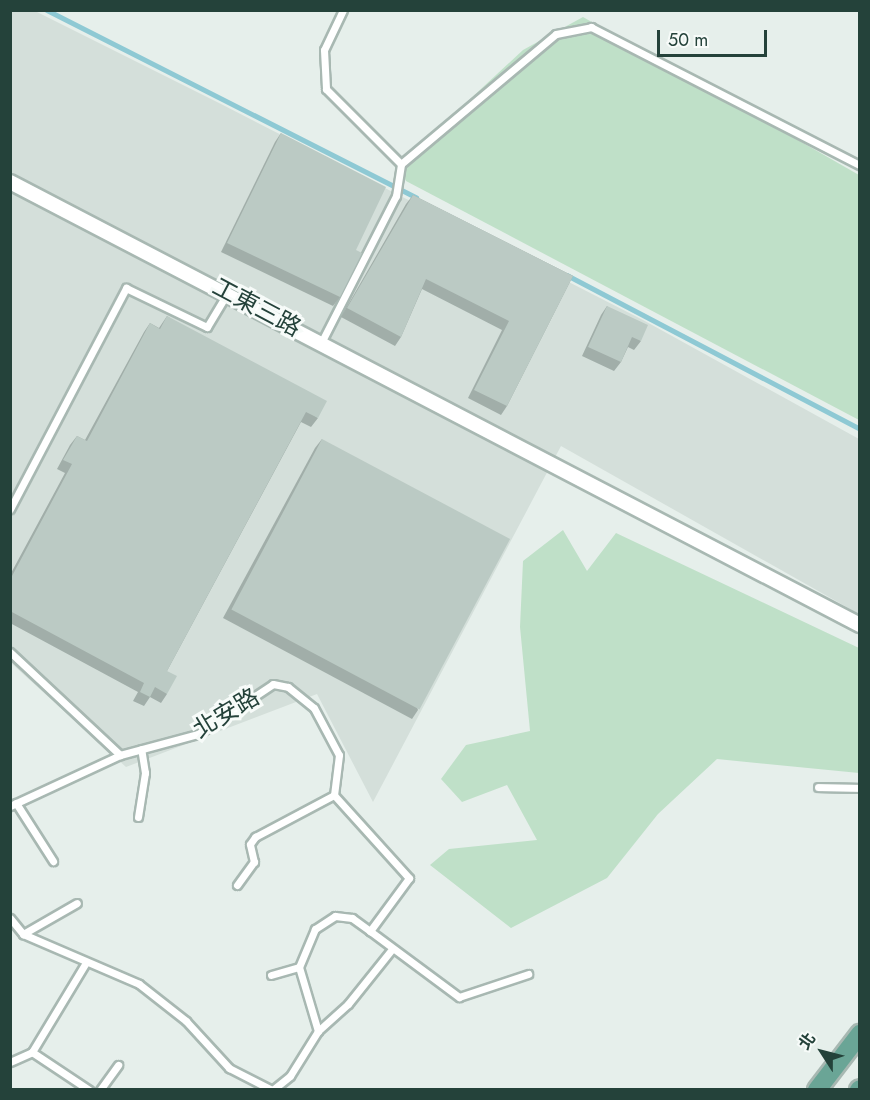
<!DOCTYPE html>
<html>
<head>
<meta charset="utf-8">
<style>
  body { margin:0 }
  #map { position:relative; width:870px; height:1100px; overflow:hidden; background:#e6efeb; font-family:Jost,"Noto Sans TC",sans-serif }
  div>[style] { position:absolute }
  .built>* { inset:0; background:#d4dfda }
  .green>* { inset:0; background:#bfe0c8 }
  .stream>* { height:4.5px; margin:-2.25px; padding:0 2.25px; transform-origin:2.25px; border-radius:2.25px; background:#8ec9d4 }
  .roads { filter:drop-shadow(2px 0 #a8b8b2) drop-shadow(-2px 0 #a8b8b2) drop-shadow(0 2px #a8b8b2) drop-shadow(0 -2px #a8b8b2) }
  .service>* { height:7px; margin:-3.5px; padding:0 3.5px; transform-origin:3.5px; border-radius:3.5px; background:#fff }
  .minor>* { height:14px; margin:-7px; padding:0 7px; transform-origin:7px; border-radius:7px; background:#fff }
  .primary>* { height:18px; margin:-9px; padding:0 9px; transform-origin:9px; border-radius:9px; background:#6aa596 }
  .wall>* { inset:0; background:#a1aea9 }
  .building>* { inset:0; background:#bbcac4; transform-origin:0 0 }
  span { translate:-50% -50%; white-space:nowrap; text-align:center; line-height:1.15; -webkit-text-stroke:6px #f7fbf9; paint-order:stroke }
  .street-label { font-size:24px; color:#24423a }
  .frame { position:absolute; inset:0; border:12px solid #24423a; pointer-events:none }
  .north { position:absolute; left:792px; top:1022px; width:60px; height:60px; -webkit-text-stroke:4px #f7fbf9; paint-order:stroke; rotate:306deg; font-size:16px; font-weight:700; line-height:24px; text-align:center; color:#24423a }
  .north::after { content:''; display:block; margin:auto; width:21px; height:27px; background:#24423a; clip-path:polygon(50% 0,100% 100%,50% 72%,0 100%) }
  .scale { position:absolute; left:657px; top:30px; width:110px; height:27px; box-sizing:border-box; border:3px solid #24423a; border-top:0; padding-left:8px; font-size:18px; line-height:21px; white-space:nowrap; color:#24423a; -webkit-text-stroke:4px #f7fbf9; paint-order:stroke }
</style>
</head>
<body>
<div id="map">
  <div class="built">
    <i style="clip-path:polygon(11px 11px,35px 11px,221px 104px,643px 320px,859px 439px,859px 614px,561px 446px,373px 802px,317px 694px,126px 767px,11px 663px)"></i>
  </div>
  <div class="green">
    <i style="clip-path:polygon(583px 17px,859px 175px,859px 420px,406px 181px,398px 166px,523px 50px)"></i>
    <i style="clip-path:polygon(563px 530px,587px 571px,616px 533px,859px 648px,859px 773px,717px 759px,658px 814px,607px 878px,511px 928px,430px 865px,449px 849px,537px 840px,507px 785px,462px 802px,441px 779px,466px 745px,530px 731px,520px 627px,523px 561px)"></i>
  </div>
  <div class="stream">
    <i style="left:47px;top:10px;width:414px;rotate:26.9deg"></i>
    <i style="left:567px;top:275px;width:331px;rotate:27.7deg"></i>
  </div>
  <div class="roads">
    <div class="service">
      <i style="left:343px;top:10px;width:44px;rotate:115.4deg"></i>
      <i style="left:324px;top:50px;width:39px;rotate:87deg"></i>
      <i style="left:326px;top:89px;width:106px;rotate:45deg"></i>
      <i style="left:322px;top:341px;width:163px;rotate:-63deg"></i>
      <i style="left:396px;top:196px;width:32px;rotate:-81deg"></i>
      <i style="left:401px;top:164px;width:202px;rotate:-40deg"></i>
      <i style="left:556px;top:34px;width:36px;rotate:-11deg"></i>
      <i style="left:591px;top:27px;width:302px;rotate:27.2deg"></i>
      <i style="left:10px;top:509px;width:250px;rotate:-62.3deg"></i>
      <i style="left:126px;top:288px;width:90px;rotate:25.7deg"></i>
      <i style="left:207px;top:327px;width:37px;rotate:-59deg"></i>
      <i style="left:10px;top:652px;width:151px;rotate:43.1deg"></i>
      <i style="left:818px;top:787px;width:42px;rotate:1.4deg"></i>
      <i style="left:16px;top:803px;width:69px;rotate:57.5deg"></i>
      <i style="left:10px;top:806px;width:121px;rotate:-24.9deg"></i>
      <i style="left:120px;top:755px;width:81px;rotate:-15.1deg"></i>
      <i style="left:198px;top:734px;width:90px;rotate:-33.7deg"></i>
      <i style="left:273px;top:684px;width:15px;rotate:11deg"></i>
      <i style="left:288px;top:687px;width:33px;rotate:39deg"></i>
      <i style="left:314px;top:708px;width:53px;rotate:62deg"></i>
      <i style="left:339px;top:755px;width:40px;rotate:97.1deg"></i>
      <i style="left:334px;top:795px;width:112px;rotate:47.9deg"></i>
      <i style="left:409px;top:878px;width:66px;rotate:126.3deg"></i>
      <i style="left:370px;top:931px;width:22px;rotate:-144deg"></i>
      <i style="left:352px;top:918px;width:17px;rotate:-173deg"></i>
      <i style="left:335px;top:916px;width:24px;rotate:147deg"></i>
      <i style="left:315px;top:929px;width:41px;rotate:112.8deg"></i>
      <i style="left:299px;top:967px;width:67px;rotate:73.5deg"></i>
      <i style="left:318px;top:1031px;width:53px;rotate:121.9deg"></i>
      <i style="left:290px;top:1076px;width:22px;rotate:141deg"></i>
      <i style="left:138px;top:817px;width:45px;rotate:-81deg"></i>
      <i style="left:145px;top:773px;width:24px;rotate:-99deg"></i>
      <i style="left:237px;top:885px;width:29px;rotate:-54deg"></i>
      <i style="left:254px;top:862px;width:18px;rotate:-103deg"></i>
      <i style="left:250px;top:844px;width:9px;rotate:-54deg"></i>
      <i style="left:255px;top:837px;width:89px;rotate:-28deg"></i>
      <i style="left:10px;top:918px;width:21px;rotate:51deg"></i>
      <i style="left:23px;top:934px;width:126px;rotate:23.3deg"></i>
      <i style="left:139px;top:984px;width:60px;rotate:38.2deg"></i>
      <i style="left:186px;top:1021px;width:64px;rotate:47.5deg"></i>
      <i style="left:229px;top:1068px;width:48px;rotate:27.1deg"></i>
      <i style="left:370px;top:931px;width:111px;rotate:36.6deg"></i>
      <i style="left:459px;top:997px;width:73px;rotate:-18.4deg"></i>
      <i style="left:23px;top:934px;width:62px;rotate:-29.9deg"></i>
      <i style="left:271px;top:975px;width:29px;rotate:-16deg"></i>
      <i style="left:318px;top:1031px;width:40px;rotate:-42deg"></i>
      <i style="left:348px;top:1004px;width:70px;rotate:-51.3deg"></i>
      <i style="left:32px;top:1052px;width:69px;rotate:33.7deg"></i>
      <i style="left:10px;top:1062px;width:24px;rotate:-24deg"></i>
      <i style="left:32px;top:1052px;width:103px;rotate:-58.9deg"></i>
      <i style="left:100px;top:1090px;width:31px;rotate:-54deg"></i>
    </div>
    <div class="minor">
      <i style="left:10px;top:182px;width:959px;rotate:27.53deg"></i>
    </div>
    <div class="primary">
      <i style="left:817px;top:1090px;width:71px;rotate:-52.5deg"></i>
      <i style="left:859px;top:1090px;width:1px;rotate:-45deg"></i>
    </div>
  </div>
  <div class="wall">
    <i style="clip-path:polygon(281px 133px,356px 250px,340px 297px,333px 306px,221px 252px,275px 142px)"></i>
    <i style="clip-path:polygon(413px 195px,573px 276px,507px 406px,501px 415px,468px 398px,502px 330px,422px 289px,401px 337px,395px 346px,341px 317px,406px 204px)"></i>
    <i style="clip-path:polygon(607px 306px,641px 341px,634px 350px,628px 347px,621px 362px,614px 371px,582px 356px,601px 315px)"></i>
    <i style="clip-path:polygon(167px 316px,318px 418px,311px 427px,301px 422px,167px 671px,167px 694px,161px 703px,150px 697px,144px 706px,133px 701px,138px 692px,10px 623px,10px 575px,65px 473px,57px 469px,70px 445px,77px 436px,85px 440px,144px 332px,150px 323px,159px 328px)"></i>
    <i style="clip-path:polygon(322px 439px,418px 710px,412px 719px,223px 618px,315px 448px)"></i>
  </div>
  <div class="building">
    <i style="clip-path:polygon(281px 133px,386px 187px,356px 250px,362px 253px,340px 297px,227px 243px)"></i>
    <i style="clip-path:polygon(413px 195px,573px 276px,507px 406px,474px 390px,509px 321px,426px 279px,401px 337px,347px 308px)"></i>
    <i style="clip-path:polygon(607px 306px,648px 325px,641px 341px,632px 337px,621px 362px,588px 347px)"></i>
    <i style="clip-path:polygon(167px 316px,327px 401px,318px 418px,306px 412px,167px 671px,177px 676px,167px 694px,155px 687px,150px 697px,140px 692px,144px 683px,10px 611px,10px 575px,12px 576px,72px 464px,63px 460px,77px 436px,87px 441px,150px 323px,160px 329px)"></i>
    <i style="left:322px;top:439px;width:213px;height:193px;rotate:28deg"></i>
  </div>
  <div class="street-label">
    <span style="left:257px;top:307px;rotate:28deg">工東三路</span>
    <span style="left:226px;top:713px;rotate:-31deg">北安路</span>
  </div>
  <div class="frame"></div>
  <div class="north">北</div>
  <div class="scale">50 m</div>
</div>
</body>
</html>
